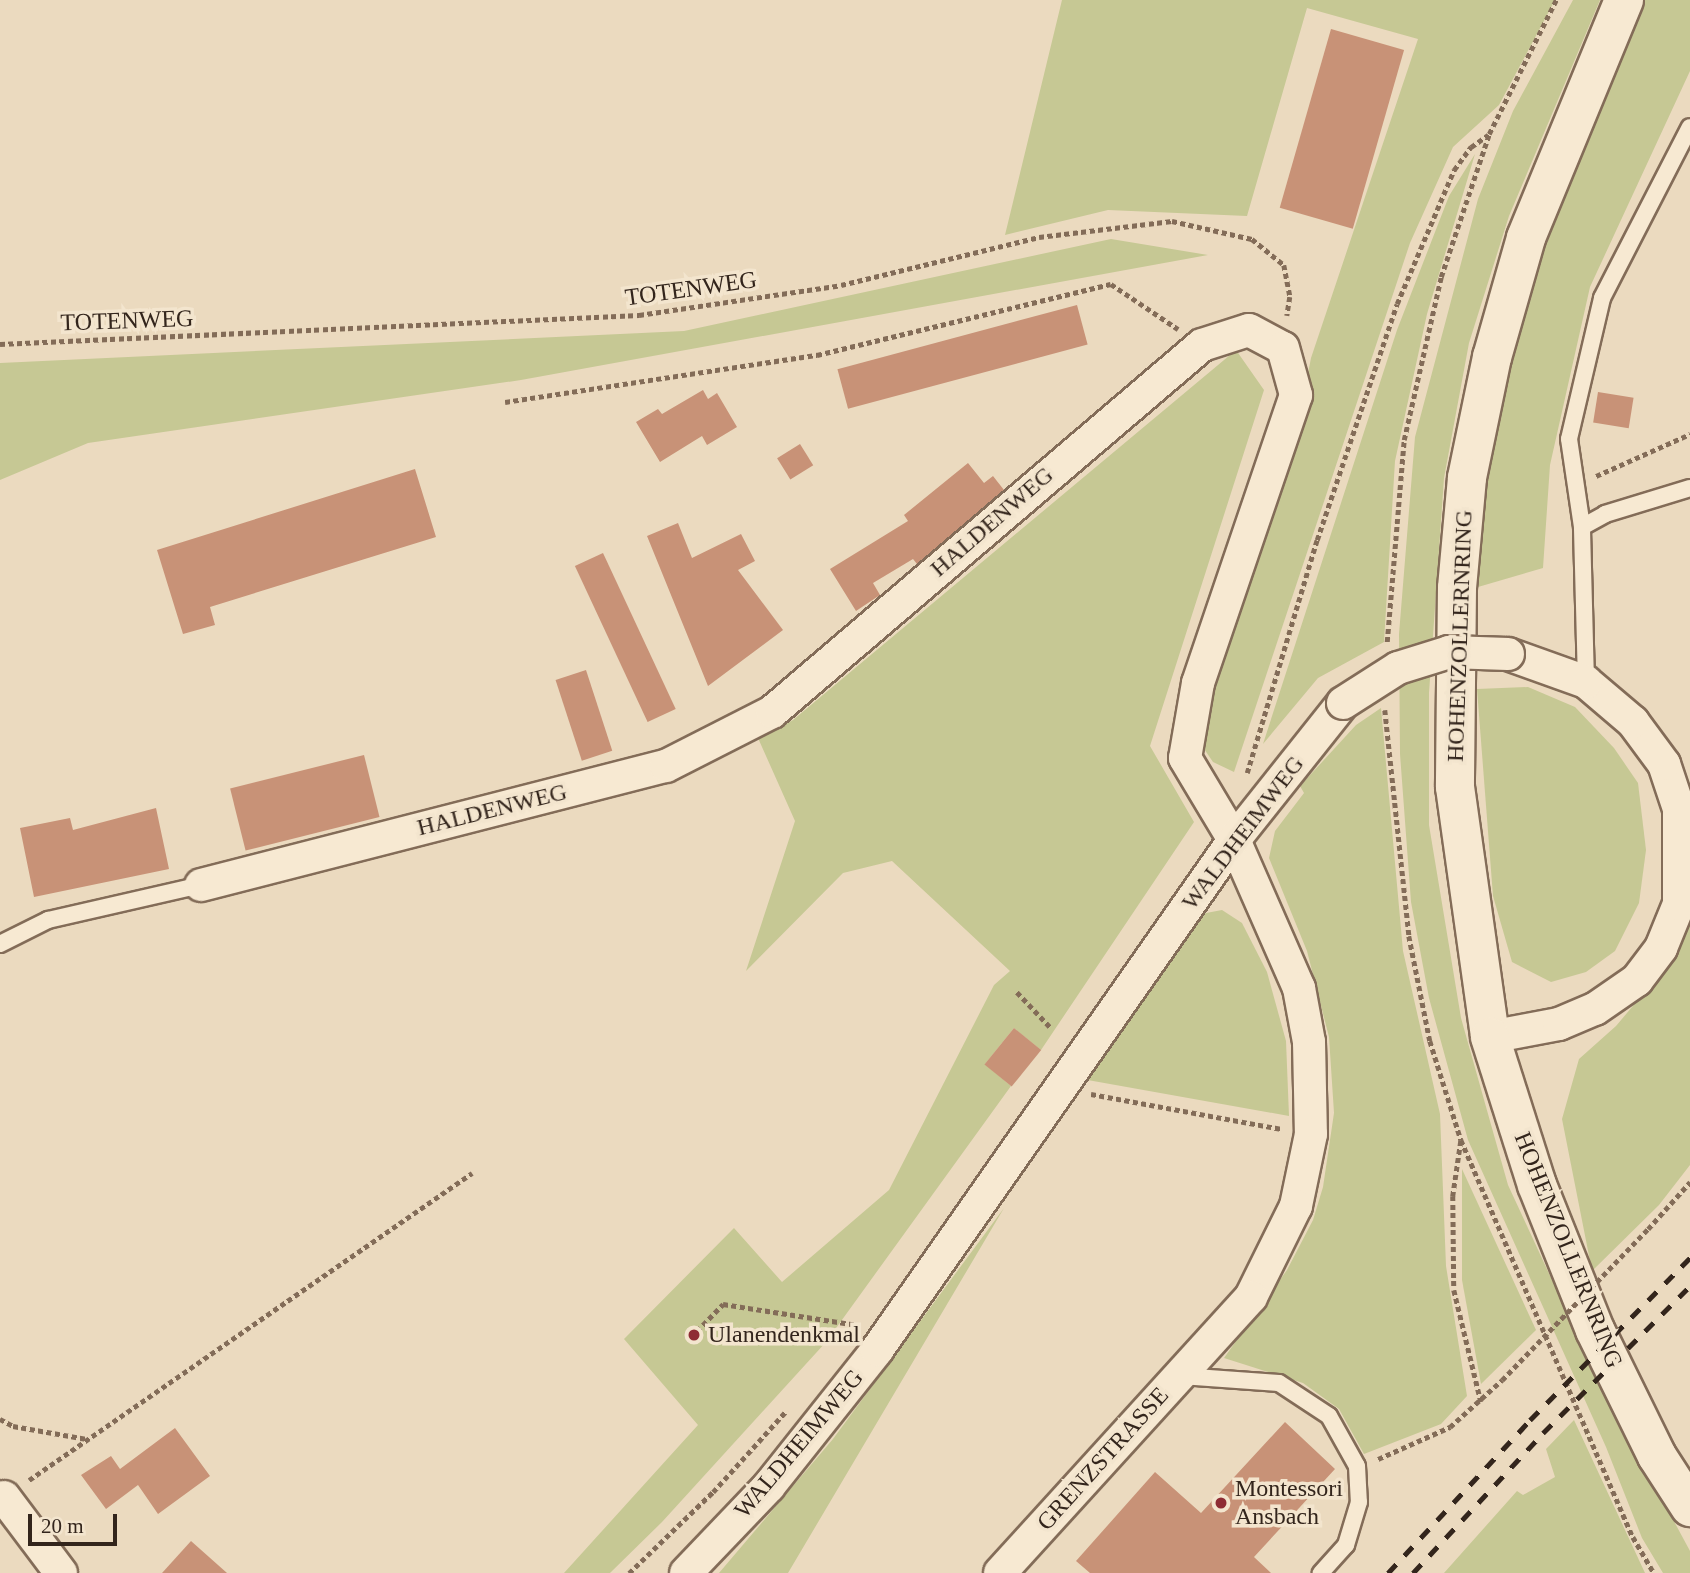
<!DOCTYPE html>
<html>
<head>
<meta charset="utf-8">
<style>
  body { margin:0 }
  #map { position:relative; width:1690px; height:1573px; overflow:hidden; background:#ebdabf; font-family:"Times New Roman",serif }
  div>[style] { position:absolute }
  .green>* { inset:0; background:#c6c894 }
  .building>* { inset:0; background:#c89277; transform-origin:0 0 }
  .path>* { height:4.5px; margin-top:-2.25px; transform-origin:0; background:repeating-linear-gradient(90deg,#836c58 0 5px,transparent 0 8.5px) }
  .roads { filter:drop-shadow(2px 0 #836c58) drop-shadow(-2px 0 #836c58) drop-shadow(0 2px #836c58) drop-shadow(0 -2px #836c58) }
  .service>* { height:16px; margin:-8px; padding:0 8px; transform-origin:8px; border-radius:8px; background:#f7e9d2 }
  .minor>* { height:32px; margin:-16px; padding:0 16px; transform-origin:16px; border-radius:16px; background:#f7e9d2 }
  .secondary>* { height:38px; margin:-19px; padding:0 19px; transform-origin:19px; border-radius:19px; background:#f7e9d2 }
  .rail>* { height:5px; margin-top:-2.5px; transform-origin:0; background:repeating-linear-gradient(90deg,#33251c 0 12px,transparent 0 24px) }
  .path-bridge>* { height:4.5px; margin-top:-2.25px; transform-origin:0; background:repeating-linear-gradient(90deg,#836c58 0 5px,transparent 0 8.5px) }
  .bridges { filter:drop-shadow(2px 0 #836c58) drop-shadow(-2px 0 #836c58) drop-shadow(0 2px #836c58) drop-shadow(0 -2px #836c58) }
  .minor-bridge>* { height:32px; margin:-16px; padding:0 16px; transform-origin:16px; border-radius:16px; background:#f7e9d2 }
  .dots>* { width:19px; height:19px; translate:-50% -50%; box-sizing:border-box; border:4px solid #f3e5ce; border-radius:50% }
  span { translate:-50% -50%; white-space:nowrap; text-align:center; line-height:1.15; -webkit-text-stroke:7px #f3e5ce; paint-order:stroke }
  .street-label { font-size:24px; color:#33251c }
  .poi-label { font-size:24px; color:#33251c }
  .left { translate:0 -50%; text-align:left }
  .scale { position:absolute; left:28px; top:1514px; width:89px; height:32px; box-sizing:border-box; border:4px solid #33251c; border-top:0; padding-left:9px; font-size:21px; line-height:24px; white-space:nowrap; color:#33251c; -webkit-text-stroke:5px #f3e5ce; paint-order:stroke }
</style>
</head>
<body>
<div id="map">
  <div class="green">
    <i style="clip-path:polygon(1062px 0,1555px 0,1499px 105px,1453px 147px,1410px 243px,1234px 772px,1213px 762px,1200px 743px,1205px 710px,1292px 455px,1311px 358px,1418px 39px,1307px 8px,1247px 216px,1108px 210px,1005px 235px)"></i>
    <i style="clip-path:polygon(1573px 0,1600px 0,1509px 216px,1469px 343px,1444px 478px,1429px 693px,1429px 825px,1461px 1018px,1508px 1185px,1602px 1388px,1690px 1551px,1690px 1573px,1663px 1573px,1642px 1538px,1606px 1447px,1468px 1140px,1429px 998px,1411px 902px,1400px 754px,1399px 634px,1415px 437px,1478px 199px,1513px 111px)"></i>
    <i style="clip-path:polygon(1645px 0,1690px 0,1690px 71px,1590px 287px,1550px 465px,1543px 568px,1478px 587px,1488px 450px,1520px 313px,1548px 222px)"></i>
    <i style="clip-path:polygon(1475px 154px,1427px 314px,1395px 461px,1384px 642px,1318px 678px,1263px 744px,1397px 330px,1449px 196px)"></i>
    <i style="clip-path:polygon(1111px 239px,1208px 255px,521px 380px,88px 443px,0 480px,0 363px,684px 331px)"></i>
    <i style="clip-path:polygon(1236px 350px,1264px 390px,1150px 746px,1194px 822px,1041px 1050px,1014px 1028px,985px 1064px,1011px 1086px,826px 1342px,662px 1522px,610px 1573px,564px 1573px,698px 1425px,624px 1339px,734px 1228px,782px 1282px,889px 1190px,994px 985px,1010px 971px,892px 861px,843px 873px,746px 971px,795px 821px,758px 738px,793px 720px)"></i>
    <i style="clip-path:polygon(1528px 687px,1575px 707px,1614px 748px,1638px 783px,1646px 850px,1639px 903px,1615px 951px,1586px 972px,1551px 982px,1512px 962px,1493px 896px,1477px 689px)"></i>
    <i style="clip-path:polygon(1381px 708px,1403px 951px,1440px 1114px,1446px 1266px,1467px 1396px,1441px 1424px,1364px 1454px,1339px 1409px,1303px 1383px,1224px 1358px,1287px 1270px,1313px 1220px,1323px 1187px,1334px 1113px,1329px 1037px,1307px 951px,1269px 858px,1275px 831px,1304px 793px,1300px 786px,1356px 725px)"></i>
    <i style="clip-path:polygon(1690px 907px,1690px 1165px,1659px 1205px,1592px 1271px,1562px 1119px,1579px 1059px,1616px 1026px,1670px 962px)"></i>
    <i style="clip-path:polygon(1222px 910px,1242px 923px,1267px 972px,1286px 1041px,1289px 1116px,1082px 1079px,1201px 914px)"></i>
    <i style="clip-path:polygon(1462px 1169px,1536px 1330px,1481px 1384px,1462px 1280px)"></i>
    <i style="clip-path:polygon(1004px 1208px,788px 1573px,719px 1573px,833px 1439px)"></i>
    <i style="clip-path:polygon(1574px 1420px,1645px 1573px,1444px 1573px,1517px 1491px,1523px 1495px,1555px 1477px,1546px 1449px)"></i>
  </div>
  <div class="building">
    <i style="left:1331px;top:29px;width:76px;height:186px;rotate:16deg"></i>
    <i style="left:1077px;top:305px;width:41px;height:248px;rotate:75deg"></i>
    <i style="clip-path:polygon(703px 390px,708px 399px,717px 393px,737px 427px,707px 445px,702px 436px,660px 462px,636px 422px,658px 409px,662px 414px)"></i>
    <i style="left:1598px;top:392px;width:36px;height:31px;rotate:9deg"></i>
    <i style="left:800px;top:444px;width:25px;height:27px;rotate:58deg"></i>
    <i style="clip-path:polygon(968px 463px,984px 483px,993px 476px,1004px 490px,917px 564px,913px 559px,873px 583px,880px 595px,856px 611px,830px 569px,908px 521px,904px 515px)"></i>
    <i style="clip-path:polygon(415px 469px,436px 537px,210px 607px,215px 625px,183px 634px,157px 550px)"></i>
    <i style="clip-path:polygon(678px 523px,692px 558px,741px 534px,755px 561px,738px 570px,783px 630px,708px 686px,647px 536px)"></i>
    <i style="left:603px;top:553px;width:172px;height:31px;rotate:65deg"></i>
    <i style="left:586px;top:670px;width:85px;height:32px;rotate:72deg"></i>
    <i style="left:364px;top:755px;width:64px;height:138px;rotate:76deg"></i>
    <i style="clip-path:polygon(156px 808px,169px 869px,34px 897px,20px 828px,70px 818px,73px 830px)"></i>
    <i style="left:1014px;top:1028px;width:35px;height:47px;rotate:39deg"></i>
    <i style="clip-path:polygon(1285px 1422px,1335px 1469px,1254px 1557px,1271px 1573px,1090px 1573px,1076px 1561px,1155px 1472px,1201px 1513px)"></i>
    <i style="clip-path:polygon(175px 1428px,210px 1476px,158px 1514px,138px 1485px,106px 1509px,81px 1475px,111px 1456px,120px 1469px)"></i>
    <i style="clip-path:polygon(191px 1541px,227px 1573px,162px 1573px)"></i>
  </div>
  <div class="path">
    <i style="left:0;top:344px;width:640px;rotate:-2.6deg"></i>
    <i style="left:639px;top:315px;width:204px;rotate:-8.4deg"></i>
    <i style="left:841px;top:285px;width:204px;rotate:-13.6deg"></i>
    <i style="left:1039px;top:237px;width:134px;rotate:-6.9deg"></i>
    <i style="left:1172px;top:221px;width:82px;rotate:12.7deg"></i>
    <i style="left:1252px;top:239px;width:41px;rotate:39.1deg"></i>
    <i style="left:1284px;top:265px;width:33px;rotate:79deg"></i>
    <i style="left:1290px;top:297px;width:19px;rotate:99deg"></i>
    <i style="left:505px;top:402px;width:316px;rotate:-8.6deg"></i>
    <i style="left:817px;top:355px;width:302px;rotate:-13.6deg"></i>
    <i style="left:1111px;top:284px;width:81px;rotate:33.9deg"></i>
    <i style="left:1596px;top:476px;width:103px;rotate:-24.1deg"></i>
    <i style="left:1387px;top:642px;width:203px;rotate:-85.2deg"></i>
    <i style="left:1404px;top:440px;width:167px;rotate:-77.2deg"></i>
    <i style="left:1441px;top:277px;width:151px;rotate:-71.4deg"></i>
    <i style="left:1489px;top:134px;width:150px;rotate:-63.4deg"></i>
    <i style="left:1385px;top:710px;width:227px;rotate:83.9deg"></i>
    <i style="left:1409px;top:936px;width:107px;rotate:78.7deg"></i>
    <i style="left:1430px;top:1041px;width:104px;rotate:72.6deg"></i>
    <i style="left:1461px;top:1140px;width:433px;rotate:66.6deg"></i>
    <i style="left:1633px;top:1537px;width:42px;rotate:59.7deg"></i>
    <i style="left:1247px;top:773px;width:243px;rotate:-73.3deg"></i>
    <i style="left:1317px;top:540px;width:249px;rotate:-71.3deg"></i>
    <i style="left:1397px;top:304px;width:146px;rotate:-67deg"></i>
    <i style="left:1454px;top:170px;width:29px;rotate:-54deg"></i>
    <i style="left:1471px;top:147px;width:21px;rotate:-35deg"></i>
    <i style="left:1017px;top:992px;width:50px;rotate:46.6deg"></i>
    <i style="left:1091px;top:1094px;width:194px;rotate:10.4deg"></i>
    <i style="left:1461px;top:1141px;width:56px;rotate:98.3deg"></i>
    <i style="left:1453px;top:1196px;width:94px;rotate:89.4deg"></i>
    <i style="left:1454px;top:1290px;width:115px;rotate:76.4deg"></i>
    <i style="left:1648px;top:1229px;width:63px;rotate:-48.2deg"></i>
    <i style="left:691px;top:1337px;width:46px;rotate:-45.9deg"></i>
    <i style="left:723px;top:1304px;width:136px;rotate:8.9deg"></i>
    <i style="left:0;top:1419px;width:15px;rotate:28deg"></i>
    <i style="left:13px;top:1426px;width:75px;rotate:10deg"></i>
    <i style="left:1378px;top:1459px;width:79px;rotate:-24deg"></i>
    <i style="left:1450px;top:1427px;width:70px;rotate:-42.1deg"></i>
    <i style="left:29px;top:1480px;width:539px;rotate:-34.72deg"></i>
    <i style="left:629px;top:1573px;width:117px;rotate:-44deg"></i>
    <i style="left:713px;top:1492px;width:110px;rotate:-47.9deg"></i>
  </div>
  <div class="roads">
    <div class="service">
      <i style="left:1582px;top:527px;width:26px;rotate:-29deg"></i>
      <i style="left:1605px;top:514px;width:89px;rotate:-17deg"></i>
      <i style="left:1586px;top:682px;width:155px;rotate:-91.5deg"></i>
      <i style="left:1582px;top:527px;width:89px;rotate:-98.4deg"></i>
      <i style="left:1569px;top:439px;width:145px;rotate:-76.8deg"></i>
      <i style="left:1602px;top:298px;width:192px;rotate:-62.8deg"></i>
      <i style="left:0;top:944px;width:54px;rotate:-26.6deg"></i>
      <i style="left:48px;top:920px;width:157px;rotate:-12.9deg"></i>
      <i style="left:1181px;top:1376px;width:98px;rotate:4.1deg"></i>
      <i style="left:1279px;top:1383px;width:60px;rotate:33.4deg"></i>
      <i style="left:1329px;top:1416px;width:57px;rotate:60.8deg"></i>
      <i style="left:1357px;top:1466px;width:36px;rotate:87deg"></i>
      <i style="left:1359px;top:1502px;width:45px;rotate:106.8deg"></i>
      <i style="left:1346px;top:1545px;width:38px;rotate:132deg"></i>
    </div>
    <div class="minor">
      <i style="left:201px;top:885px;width:480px;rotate:-14.4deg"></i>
      <i style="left:666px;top:766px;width:119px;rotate:-27deg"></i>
      <i style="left:772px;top:712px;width:565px;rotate:-40.48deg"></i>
      <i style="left:1202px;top:345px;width:49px;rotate:-17.7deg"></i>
      <i style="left:1249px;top:330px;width:38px;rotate:28deg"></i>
      <i style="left:1283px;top:348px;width:49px;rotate:74.5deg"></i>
      <i style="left:1296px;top:395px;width:304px;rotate:108.8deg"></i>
      <i style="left:1198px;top:683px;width:76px;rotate:99.8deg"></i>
      <i style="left:1185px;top:758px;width:96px;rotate:59.1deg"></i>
      <i style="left:1234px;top:840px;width:162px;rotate:66.3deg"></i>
      <i style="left:1299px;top:988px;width:55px;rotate:79.5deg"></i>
      <i style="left:1309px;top:1042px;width:92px;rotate:88.8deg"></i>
      <i style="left:1311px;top:1134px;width:74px;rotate:101.8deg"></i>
      <i style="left:1296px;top:1206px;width:102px;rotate:116.3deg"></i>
      <i style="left:1251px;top:1297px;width:373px;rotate:132.3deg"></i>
      <i style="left:1490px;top:1037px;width:70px;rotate:-10.7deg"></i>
      <i style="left:1559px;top:1024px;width:39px;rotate:-23deg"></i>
      <i style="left:1595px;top:1009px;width:51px;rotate:-34.6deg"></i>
      <i style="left:1637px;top:980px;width:40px;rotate:-53deg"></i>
      <i style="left:1661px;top:948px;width:48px;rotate:-67.8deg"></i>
      <i style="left:1679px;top:904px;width:95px;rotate:-90deg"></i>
      <i style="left:1679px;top:809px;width:47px;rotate:-108.4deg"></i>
      <i style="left:1664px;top:764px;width:52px;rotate:-126.4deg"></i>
      <i style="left:1633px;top:722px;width:62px;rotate:-139.6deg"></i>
      <i style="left:1586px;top:682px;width:83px;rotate:-160.3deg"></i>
      <i style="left:4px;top:1497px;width:95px;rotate:53.1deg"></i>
      <i style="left:686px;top:1573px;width:120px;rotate:-46.3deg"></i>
      <i style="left:769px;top:1486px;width:174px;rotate:-51.5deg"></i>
      <i style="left:877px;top:1350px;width:623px;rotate:-55.01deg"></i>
      <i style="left:1234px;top:840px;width:175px;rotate:-51.5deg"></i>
    </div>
    <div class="secondary">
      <i style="left:1624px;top:0;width:257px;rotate:112.4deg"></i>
      <i style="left:1526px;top:238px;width:124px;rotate:105.9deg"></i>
      <i style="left:1492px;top:357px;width:124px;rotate:101.7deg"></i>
      <i style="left:1467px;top:478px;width:110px;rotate:95.2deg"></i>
      <i style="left:1457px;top:588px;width:199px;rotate:90.6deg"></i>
      <i style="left:1455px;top:787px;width:252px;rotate:82deg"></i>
      <i style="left:1490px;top:1037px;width:155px;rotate:72.4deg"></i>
      <i style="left:1537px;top:1185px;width:156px;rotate:68.2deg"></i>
      <i style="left:1595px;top:1330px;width:140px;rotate:63.8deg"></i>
      <i style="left:1657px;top:1456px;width:61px;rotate:57.1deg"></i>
    </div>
  </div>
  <div class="rail">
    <i style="left:1388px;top:1573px;width:209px;rotate:-47.1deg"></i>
    <i style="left:1530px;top:1420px;width:228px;rotate:-45.4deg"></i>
    <i style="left:1413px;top:1573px;width:191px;rotate:-47.1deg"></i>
    <i style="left:1543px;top:1433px;width:208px;rotate:-45deg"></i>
  </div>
  <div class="path-bridge">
    <i style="left:1502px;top:1380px;width:210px;rotate:-46deg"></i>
  </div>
  <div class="bridges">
    <div class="minor-bridge">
      <i style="left:1343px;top:703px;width:65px;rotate:-32.5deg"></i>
      <i style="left:1398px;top:668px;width:53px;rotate:-17.4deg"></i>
      <i style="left:1449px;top:652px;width:59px;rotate:1.9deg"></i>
    </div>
  </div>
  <div class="dots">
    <i style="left:694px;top:1335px;background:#8e2c34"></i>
    <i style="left:1221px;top:1503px;background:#8e2c34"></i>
  </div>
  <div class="street-label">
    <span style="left:691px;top:289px;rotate:-8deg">TOTENWEG</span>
    <span style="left:127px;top:321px;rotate:-2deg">TOTENWEG</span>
    <span style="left:992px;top:522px;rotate:-41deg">HALDENWEG</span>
    <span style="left:1460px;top:636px;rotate:-88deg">HOHENZOLLERNRING</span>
    <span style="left:492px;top:810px;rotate:-14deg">HALDENWEG</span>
    <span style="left:1243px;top:833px;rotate:-53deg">WALDHEIMWEG</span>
    <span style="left:1568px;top:1250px;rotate:68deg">HOHENZOLLERNRING</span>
    <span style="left:799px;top:1444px;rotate:-50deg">WALDHEIMWEG</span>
    <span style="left:1103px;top:1459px;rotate:-48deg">GRENZSTRASSE</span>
  </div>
  <div class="poi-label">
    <span class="left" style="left:708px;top:1335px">Ulanendenkmal</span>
    <span class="left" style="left:1235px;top:1503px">Montessori<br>Ansbach</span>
  </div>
  <div class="scale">20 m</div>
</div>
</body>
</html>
